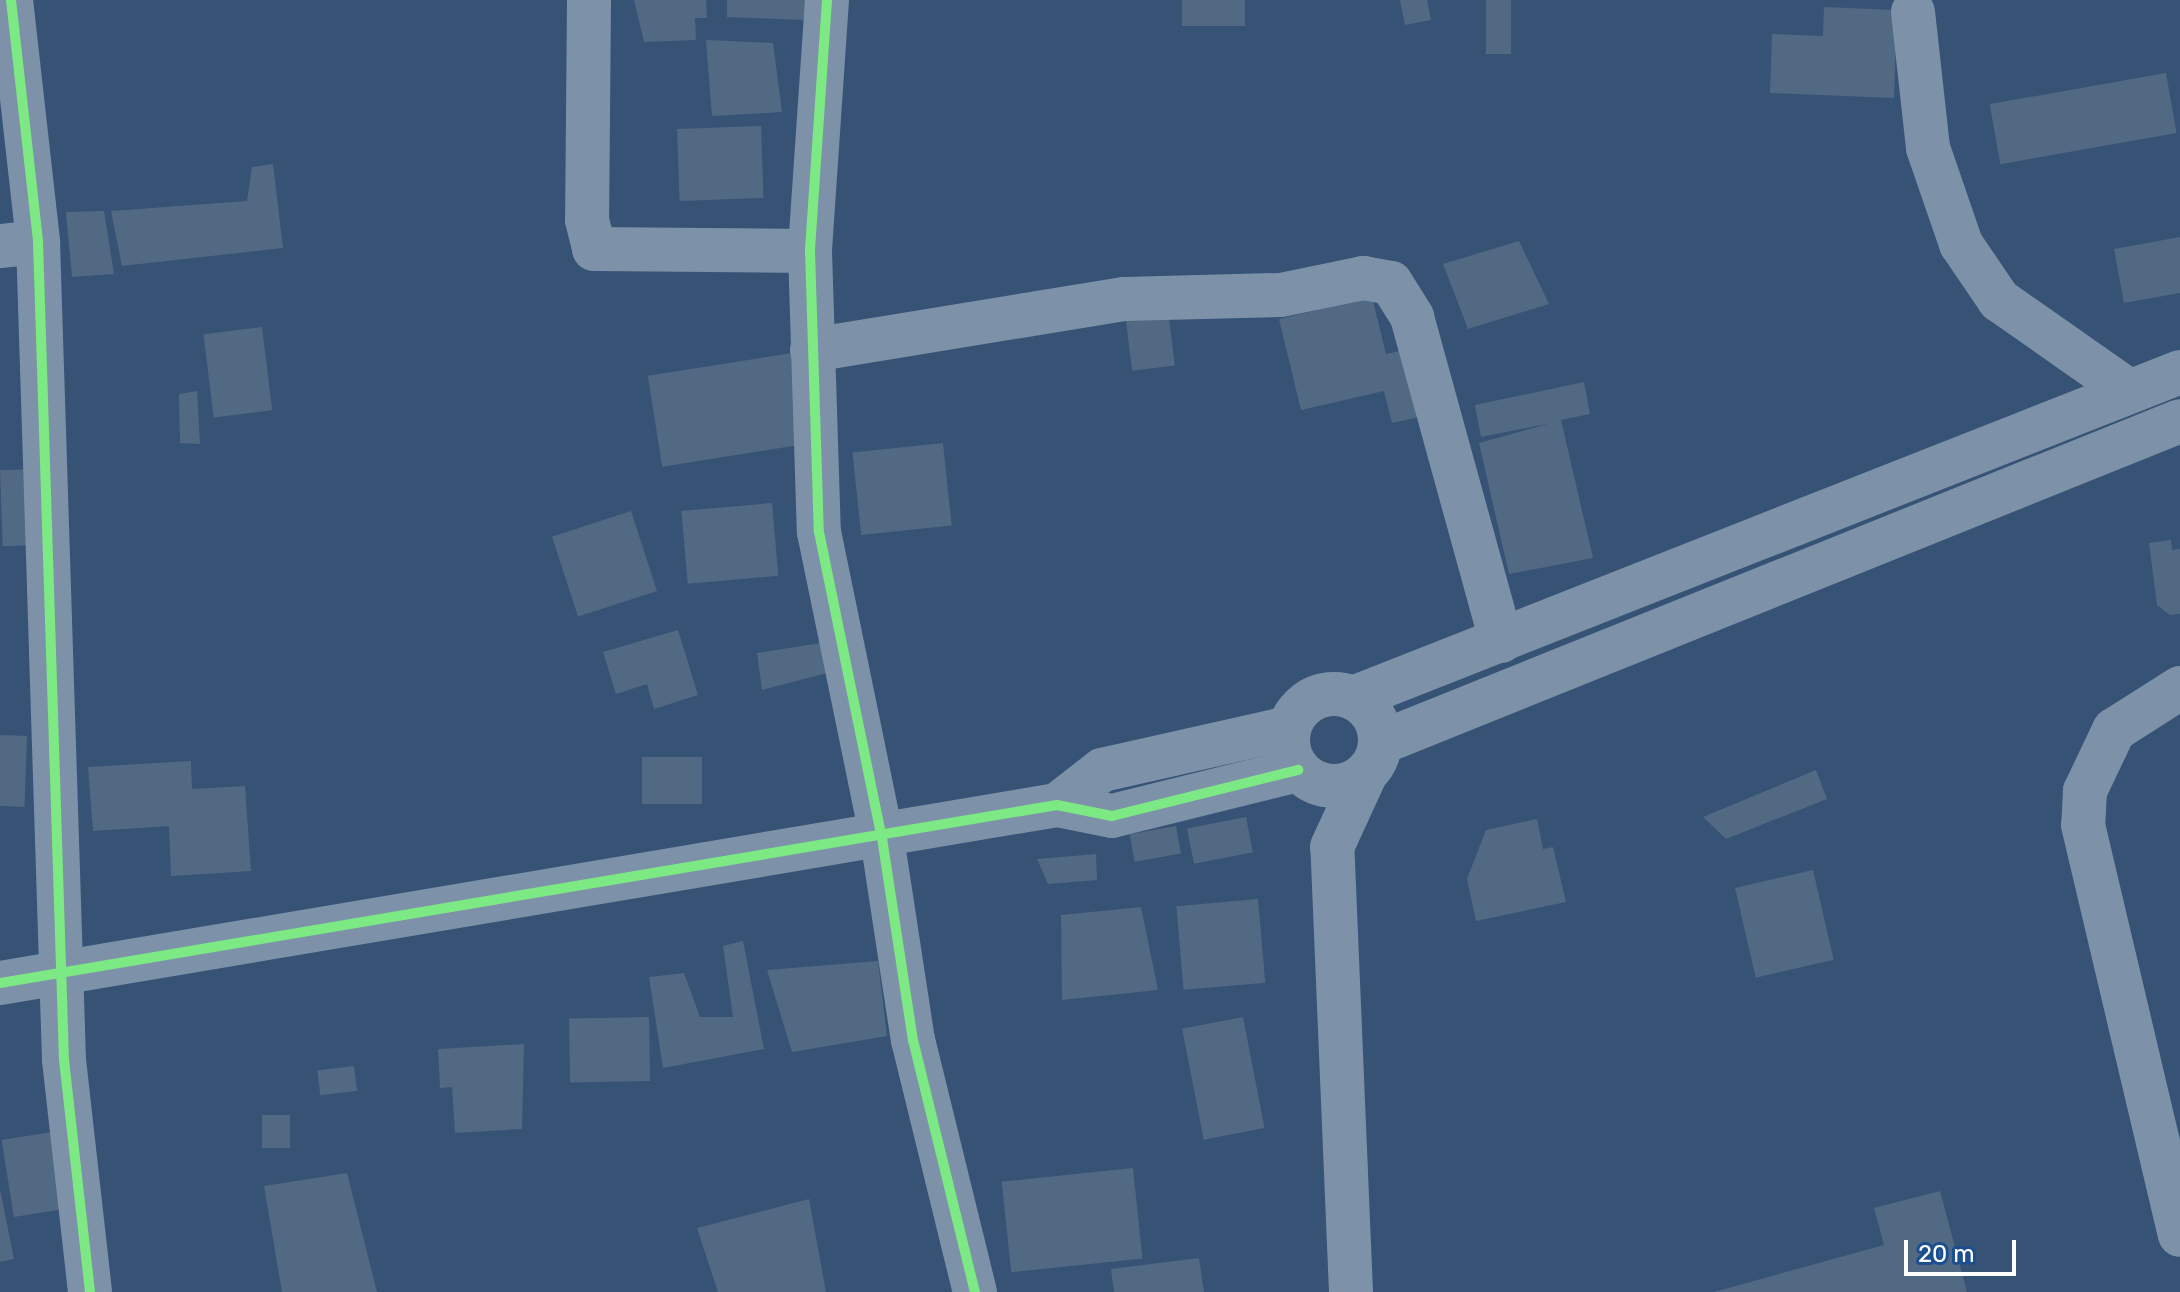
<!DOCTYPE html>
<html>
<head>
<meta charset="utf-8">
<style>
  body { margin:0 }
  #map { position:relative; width:2180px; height:1292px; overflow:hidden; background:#365274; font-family:Rubik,sans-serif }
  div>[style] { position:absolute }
  .building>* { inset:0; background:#526984; transform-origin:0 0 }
  .minor>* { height:44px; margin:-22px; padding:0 22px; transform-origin:22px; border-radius:22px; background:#7d92a8 }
  .minor>.ring { margin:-22px; padding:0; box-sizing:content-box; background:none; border:44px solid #7d92a8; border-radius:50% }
  .cycleway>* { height:10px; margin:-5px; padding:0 5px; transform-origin:5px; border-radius:5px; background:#7ce984 }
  span { translate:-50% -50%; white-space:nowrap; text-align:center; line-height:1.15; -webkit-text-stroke:6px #1b4f8f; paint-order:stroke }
  .scale { position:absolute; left:1904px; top:1240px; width:112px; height:36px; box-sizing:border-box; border:4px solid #fff; border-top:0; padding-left:10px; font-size:24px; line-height:28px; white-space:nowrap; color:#fff; -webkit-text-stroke:6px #1b4f8f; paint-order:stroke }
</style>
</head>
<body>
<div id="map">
  <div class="building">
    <i style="clip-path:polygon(634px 0,706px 0,707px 18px,695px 18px,696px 40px,644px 42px)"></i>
    <i style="clip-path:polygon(727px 0,806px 0,805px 20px,727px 17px)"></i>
    <i style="left:1182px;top:0;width:63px;height:26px"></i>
    <i style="clip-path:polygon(1400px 0,1427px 0,1431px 20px,1405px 25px)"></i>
    <i style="left:1486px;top:0;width:25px;height:54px"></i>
    <i style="clip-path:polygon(1824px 7px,1897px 10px,1894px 98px,1770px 93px,1772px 34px,1823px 36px)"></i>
    <i style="clip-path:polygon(706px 40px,773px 43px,782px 112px,712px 116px)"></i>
    <i style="left:2166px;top:73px;width:61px;height:179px;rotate:80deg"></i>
    <i style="left:761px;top:126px;width:72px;height:84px;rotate:88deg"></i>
    <i style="clip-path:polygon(273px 164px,283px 248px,122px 266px,111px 211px,247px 201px,252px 167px)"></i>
    <i style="clip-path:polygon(104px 211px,114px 274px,72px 277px,66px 212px)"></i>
    <i style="clip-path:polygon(2180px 237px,2180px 293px,2124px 303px,2114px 249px)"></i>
    <i style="clip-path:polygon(1519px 241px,1549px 304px,1468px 329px,1443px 264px)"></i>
    <i style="clip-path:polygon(1372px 297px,1386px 354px,1404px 350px,1419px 417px,1392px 423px,1384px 391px,1301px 410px,1279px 319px)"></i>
    <i style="left:1167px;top:302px;width:64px;height:43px;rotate:83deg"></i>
    <i style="left:262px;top:327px;width:84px;height:59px;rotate:83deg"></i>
    <i style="left:792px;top:353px;width:92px;height:146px;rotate:81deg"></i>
    <i style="clip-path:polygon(1584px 382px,1590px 414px,1561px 420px,1593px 558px,1509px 574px,1479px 443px,1551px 423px,1481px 437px,1475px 405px)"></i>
    <i style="clip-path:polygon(197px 391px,200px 444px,180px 443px,179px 394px)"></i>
    <i style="left:943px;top:443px;width:83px;height:91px;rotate:84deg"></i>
    <i style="left:35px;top:469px;width:76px;height:35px;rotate:88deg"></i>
    <i style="left:772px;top:503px;width:73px;height:91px;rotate:85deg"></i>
    <i style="left:631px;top:511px;width:84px;height:83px;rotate:72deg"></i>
    <i style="clip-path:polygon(2171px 540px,2172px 550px,2180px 549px,2180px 614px,2170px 615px,2157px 605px,2149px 543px)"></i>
    <i style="clip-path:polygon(678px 630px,698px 695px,654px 709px,647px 684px,616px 694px,603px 652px)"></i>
    <i style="clip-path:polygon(833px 641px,831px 672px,762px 690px,757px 653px)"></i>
    <i style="left:0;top:735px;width:27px;height:71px;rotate:2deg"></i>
    <i style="left:642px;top:757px;width:60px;height:47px"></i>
    <i style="clip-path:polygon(191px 761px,192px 789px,245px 786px,251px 871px,171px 876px,169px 826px,93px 831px,88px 767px)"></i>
    <i style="clip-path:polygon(1816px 770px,1827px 799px,1726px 839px,1703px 817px)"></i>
    <i style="left:1246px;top:817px;width:36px;height:60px;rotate:79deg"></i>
    <i style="clip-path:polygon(1537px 819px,1543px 849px,1553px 847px,1566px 902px,1476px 921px,1467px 879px,1486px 830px)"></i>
    <i style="left:1176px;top:826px;width:28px;height:47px;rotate:80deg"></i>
    <i style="clip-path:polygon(1096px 854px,1097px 880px,1048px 884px,1037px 859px)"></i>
    <i style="left:1813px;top:870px;width:92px;height:80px;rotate:77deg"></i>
    <i style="left:1258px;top:899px;width:84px;height:82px;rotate:85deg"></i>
    <i style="clip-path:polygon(1141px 907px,1158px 990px,1062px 1000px,1061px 915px)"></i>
    <i style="clip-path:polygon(743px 941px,764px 1049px,663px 1068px,649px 977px,684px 973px,700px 1017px,733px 1017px,723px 946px)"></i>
    <i style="clip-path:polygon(878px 961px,887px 1036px,792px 1052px,767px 970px)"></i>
    <i style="left:649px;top:1017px;width:64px;height:80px;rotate:89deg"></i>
    <i style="left:1243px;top:1017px;width:113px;height:62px;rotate:79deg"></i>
    <i style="clip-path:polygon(524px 1044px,522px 1129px,455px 1133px,452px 1087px,440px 1088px,438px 1049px)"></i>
    <i style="left:354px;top:1066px;width:25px;height:37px;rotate:83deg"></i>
    <i style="left:262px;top:1115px;width:28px;height:33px"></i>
    <i style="left:52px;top:1132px;width:78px;height:51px;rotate:81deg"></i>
    <i style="left:1133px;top:1168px;width:91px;height:132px;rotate:84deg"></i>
    <i style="clip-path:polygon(347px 1173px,377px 1292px,282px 1292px,264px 1186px)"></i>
    <i style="clip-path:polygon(0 1189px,14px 1259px,0 1262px)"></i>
    <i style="clip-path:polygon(1940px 1191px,1967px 1292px,1714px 1292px,1884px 1245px,1874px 1208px)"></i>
    <i style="clip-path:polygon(809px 1199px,826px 1292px,718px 1292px,697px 1228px)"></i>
    <i style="clip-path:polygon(1199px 1258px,1204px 1292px,1114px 1292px,1111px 1269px)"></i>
  </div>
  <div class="minor">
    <i style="left:11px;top:0;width:244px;rotate:83.6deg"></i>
    <i style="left:38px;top:242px;width:818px;rotate:88.18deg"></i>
    <i style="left:64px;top:1060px;width:233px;rotate:83.6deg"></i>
    <i style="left:589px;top:0;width:220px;rotate:90.5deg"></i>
    <i style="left:587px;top:220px;width:30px;rotate:76deg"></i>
    <i style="left:594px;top:249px;width:216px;rotate:0.5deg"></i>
    <i style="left:827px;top:0;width:252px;rotate:93.9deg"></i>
    <i style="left:810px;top:251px;width:281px;rotate:88.2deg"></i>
    <i style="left:819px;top:532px;width:312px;rotate:78.4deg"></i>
    <i style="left:882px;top:838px;width:204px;rotate:81.3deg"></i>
    <i style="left:913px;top:1040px;width:260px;rotate:76.2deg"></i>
    <i style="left:1913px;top:12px;width:137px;rotate:83.7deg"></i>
    <i style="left:1928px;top:148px;width:102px;rotate:71deg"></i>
    <i style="left:1961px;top:244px;width:68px;rotate:55.8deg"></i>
    <i style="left:1999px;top:300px;width:159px;rotate:35deg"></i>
    <i style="left:0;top:246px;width:38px;rotate:-6deg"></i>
    <i style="left:812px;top:350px;width:316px;rotate:-9.3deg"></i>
    <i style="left:1124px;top:299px;width:157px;rotate:-1.5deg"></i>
    <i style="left:1281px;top:295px;width:84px;rotate:-11.7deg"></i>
    <i style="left:1363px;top:278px;width:28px;rotate:10deg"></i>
    <i style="left:1391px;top:283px;width:40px;rotate:58deg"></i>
    <i style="left:1412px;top:317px;width:336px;rotate:74.6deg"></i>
    <i style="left:2180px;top:688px;width:78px;rotate:147.5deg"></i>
    <i style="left:2114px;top:730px;width:68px;rotate:115.4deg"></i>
    <i style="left:2085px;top:791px;width:34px;rotate:93deg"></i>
    <i style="left:2083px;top:825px;width:421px;rotate:76.7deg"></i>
    <i class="ring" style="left:1288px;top:694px;width:48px;height:48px"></i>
    <i style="left:1353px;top:698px;width:889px;rotate:-21.51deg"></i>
    <i style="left:1380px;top:743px;width:862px;rotate:-21.92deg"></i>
    <i style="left:1057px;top:805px;width:57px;rotate:-37.9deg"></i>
    <i style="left:1102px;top:770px;width:192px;rotate:-12.7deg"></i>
    <i style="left:0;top:983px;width:1072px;rotate:-9.56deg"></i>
    <i style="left:1057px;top:805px;width:56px;rotate:11.3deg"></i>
    <i style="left:1112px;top:816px;width:192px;rotate:-13.9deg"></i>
    <i style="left:1351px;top:1292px;width:445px;rotate:-92.4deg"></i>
    <i style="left:1332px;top:847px;width:81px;rotate:-65.3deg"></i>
  </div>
  <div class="cycleway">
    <i style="left:11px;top:0;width:244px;rotate:83.6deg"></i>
    <i style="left:38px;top:242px;width:818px;rotate:88.18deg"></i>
    <i style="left:64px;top:1060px;width:233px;rotate:83.6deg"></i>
    <i style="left:827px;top:0;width:252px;rotate:93.9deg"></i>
    <i style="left:810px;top:251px;width:281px;rotate:88.2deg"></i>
    <i style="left:819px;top:532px;width:312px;rotate:78.4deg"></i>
    <i style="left:882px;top:838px;width:204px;rotate:81.3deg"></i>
    <i style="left:913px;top:1040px;width:260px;rotate:76.2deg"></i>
    <i style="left:0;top:983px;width:1072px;rotate:-9.56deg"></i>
    <i style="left:1057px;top:805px;width:56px;rotate:11.3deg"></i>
    <i style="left:1112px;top:816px;width:192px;rotate:-13.9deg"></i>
  </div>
  <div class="scale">20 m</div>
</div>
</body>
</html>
